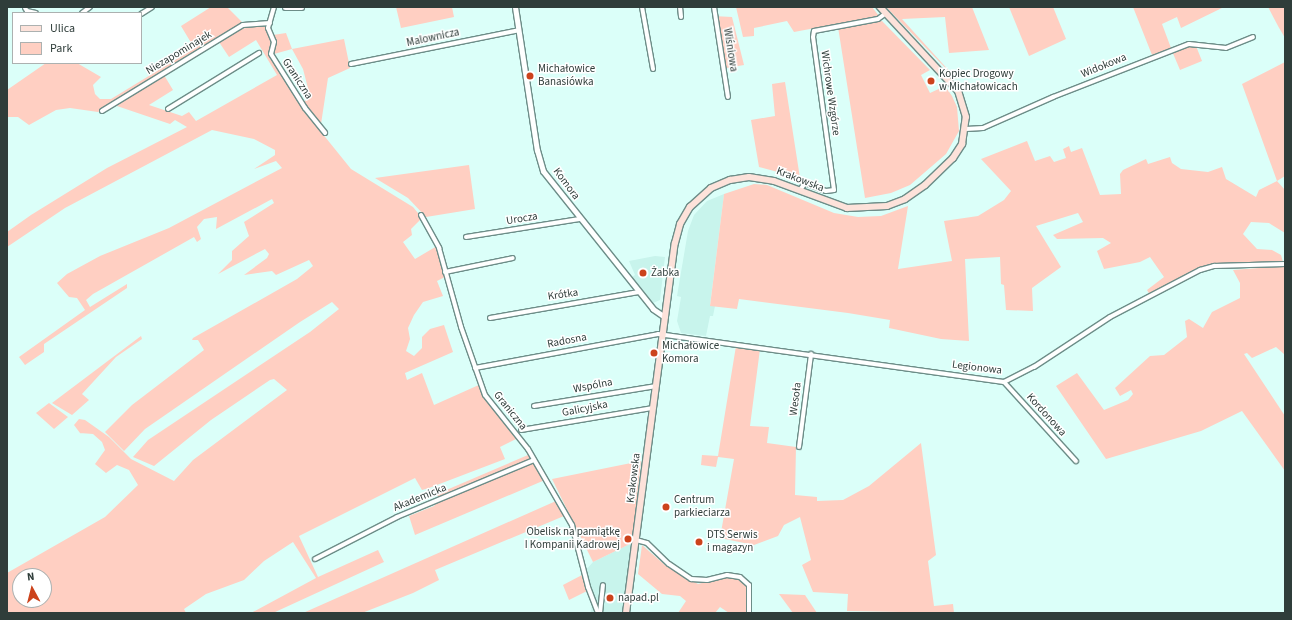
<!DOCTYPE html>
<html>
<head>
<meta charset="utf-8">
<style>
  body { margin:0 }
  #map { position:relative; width:1292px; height:620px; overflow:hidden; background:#dbfff9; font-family:"Source Sans 3",sans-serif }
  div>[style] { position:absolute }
  .built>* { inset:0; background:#c8f4ec }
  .green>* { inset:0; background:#ffcfc2 }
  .roads { filter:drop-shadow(1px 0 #6d8d88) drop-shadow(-1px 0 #6d8d88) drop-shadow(0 1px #6d8d88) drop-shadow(0 -1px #6d8d88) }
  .minor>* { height:4px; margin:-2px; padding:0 2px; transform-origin:2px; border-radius:2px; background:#fff }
  .tertiary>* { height:5px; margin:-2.5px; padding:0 2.5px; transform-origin:2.5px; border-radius:2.5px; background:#fff }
  .secondary>* { height:6px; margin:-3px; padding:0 3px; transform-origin:3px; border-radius:3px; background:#fde2da }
  .dots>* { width:11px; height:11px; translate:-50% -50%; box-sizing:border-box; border:2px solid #fff; border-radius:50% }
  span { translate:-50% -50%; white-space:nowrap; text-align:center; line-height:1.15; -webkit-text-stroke:3px #fff; paint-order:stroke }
  .street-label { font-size:11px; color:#2f3d3a }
  .poi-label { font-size:11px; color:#2f3d3a }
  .left { translate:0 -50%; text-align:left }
  .right { translate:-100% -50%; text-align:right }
  .frame { position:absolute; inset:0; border:8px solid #2f3d3a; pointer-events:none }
  .legend { position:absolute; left:12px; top:12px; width:130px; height:52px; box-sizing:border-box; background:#fff; border:1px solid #acb1b0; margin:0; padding:5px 7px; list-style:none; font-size:12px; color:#2f3d3a }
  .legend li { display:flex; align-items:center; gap:8px; height:20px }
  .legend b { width:20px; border:1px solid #acb1b0 }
  .north { position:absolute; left:12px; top:568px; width:40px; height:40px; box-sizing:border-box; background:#fff; border:1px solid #acb1b0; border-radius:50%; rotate:353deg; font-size:11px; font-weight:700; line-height:16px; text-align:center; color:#2f3d3a }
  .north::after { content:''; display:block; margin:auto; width:14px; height:18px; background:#cc431c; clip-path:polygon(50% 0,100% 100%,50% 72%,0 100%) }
</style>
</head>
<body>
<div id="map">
  <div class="built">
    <i style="clip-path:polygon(724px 194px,710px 305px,715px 306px,713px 316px,710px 316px,706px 336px,681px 333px,677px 321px,681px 297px,677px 296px,688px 231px,694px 215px,707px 201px)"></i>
    <i style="clip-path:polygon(655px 256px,665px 257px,660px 300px,653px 303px,632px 277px,635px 275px,629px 261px)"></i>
    <i style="clip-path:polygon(632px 543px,622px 613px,591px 613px,592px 602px,583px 580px,585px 571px,593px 562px)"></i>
  </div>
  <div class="green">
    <i style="clip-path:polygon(211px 7px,227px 7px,243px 23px,98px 112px,70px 108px,56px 110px,29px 125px,18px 117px,7px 117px,7px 90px,46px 63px,77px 63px,101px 77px,93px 85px,95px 94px,100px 99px,111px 99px,193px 49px,193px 46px,181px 26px)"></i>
    <i style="clip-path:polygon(396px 7px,452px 7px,454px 17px,401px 28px)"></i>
    <i style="clip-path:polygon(736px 7px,872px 7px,879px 16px,794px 32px,787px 21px,754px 28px,754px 36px,743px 37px)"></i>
    <i style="clip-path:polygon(886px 7px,972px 7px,989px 50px,949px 53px,945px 17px,902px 19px,962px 85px)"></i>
    <i style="clip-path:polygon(1009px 7px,1053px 7px,1066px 39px,1029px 56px)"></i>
    <i style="clip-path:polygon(1133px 7px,1224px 7px,1181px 28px,1177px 17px,1162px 24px,1171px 48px,1152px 55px)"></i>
    <i style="clip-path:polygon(1268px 7px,1285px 7px,1285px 38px,1278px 26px)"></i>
    <i style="clip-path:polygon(713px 16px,732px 17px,744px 65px,721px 69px)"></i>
    <i style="clip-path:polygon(882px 21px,930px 70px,921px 75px,930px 93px,945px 86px,952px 96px,957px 107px,959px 131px,946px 154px,910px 185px,891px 193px,865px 198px,838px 27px)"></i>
    <i style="clip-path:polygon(evenodd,252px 27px,267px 27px,271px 44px,269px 56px,305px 112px,351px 169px,413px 207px,422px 218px,411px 229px,412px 235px,403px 242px,415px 259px,437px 246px,445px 277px,437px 281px,443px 296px,423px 302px,414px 315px,408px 328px,410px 339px,406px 351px,414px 356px,422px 348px,422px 337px,430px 329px,444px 325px,453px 352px,405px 373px,407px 380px,422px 373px,434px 405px,481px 384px,484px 398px,520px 437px,500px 447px,505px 459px,429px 488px,422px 490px,415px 478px,299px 536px,318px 577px,378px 550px,384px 562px,273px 613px,251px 613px,316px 578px,293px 542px,264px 561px,244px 580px,206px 594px,184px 609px,186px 613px,7px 613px,7px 573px,105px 517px,138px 485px,129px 470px,117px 465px,106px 473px,95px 464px,105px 450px,102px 442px,93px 434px,80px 433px,74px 425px,79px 419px,85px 420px,109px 437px,131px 459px,174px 481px,193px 460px,287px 390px,274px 379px,270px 380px,211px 420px,154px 466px,133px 457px,148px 440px,310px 332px,339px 309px,332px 302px,300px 322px,145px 429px,124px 451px,105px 432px,132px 405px,204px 350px,198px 340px,192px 340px,193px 338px,297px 279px,313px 266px,309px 260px,276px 275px,272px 271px,244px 275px,267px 258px,269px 254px,265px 249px,218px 274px,232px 260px,232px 251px,249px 236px,244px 222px,274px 203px,272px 199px,216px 229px,217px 217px,204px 219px,197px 227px,201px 239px,197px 242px,194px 237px,93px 294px,86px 300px,90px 307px,127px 284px,127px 288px,44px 344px,44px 352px,25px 365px,19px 357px,85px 310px,77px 298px,69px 297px,57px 283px,67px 274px,100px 256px,169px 228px,282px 168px,276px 161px,254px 169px,275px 155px,275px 150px,254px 139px,212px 130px,65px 208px,7px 247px,7px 232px,31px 215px,107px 168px,187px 127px,175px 120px,170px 124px,114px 105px,164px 75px,173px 90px,149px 105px,182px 116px,189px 112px,196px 121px,277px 75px,256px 40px,229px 57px,219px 42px,240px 29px,252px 27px,20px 576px,44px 576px,44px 600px,20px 600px,20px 576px)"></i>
    <i style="clip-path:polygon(286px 33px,292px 49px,344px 39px,350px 68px,328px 78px,321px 124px,304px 102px,310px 96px,303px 69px,292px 49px,274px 54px,273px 35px)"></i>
    <i style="clip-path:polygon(1189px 45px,1196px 46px,1202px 61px,1180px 70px,1172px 51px)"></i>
    <i style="clip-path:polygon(1285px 62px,1285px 176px,1277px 181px,1285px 190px,1285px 233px,1269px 223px,1251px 222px,1243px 234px,1257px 249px,1272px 250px,1281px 255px,1283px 262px,1219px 264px,1200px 268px,1150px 295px,1147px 290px,1164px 277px,1150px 257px,1140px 262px,1104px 269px,1097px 251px,1111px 243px,1103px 238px,1057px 239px,1053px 235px,1083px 222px,1078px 213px,1036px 226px,1061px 267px,1032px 288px,1033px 311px,1006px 310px,1004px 285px,1001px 284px,1000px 257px,965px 259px,969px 341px,941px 339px,889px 328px,890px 320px,848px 313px,739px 299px,737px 309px,710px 306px,724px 194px,754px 184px,767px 185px,834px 213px,858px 217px,881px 216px,908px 206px,898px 269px,952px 261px,944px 221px,978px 216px,1004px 200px,1011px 191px,981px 159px,1027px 141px,1035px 161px,1050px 156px,1054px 162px,1066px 158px,1063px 149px,1069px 146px,1071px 152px,1082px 148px,1100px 195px,1121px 194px,1120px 174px,1123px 170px,1146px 159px,1148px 164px,1170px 157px,1172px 163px,1181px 169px,1208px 172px,1222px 167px,1226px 179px,1256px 197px,1259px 190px,1277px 181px,1242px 84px)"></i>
    <i style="clip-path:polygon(785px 82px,800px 178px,759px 167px,751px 120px,775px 116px,772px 84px)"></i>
    <i style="clip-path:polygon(469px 165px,475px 209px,426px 217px,408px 198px,375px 178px)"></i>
    <i style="clip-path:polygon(1285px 266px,1285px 355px,1276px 347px,1252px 358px,1247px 353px,1244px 354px,1285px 416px,1285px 471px,1242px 411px,1201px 431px,1106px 459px,1056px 386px,1077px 373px,1104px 410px,1128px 400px,1133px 394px,1131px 390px,1120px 396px,1115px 388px,1150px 356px,1164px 355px,1187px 337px,1185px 321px,1189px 319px,1203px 328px,1212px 312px,1240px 298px,1240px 283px,1233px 270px)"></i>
    <i style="clip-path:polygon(141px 336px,142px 339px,116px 357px,82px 394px,89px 400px,72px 415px,52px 403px)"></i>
    <i style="clip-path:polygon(736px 346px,760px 349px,750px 426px,769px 427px,767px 443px,796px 447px,795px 495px,817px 497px,817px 501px,843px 500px,869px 486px,921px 443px,936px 555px,928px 561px,934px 606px,953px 604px,954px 613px,847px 611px,848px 594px,813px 592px,802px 565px,811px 560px,800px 517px,784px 525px,778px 536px,754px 545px,720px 538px,734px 459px,718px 457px,716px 467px,701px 465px,702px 455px,718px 456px)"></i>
    <i style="clip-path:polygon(49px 403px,68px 417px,54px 429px,36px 413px)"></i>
    <i style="clip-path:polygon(528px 455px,545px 480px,415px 535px,409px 516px,434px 506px,439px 500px,437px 494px)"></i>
    <i style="clip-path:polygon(641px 461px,632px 543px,593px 562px,552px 479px)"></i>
    <i style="clip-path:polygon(556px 501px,564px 516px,435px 570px,439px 580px,413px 593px,362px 613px,303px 613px)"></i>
    <i style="clip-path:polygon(642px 545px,666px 566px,698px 584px,725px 577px,734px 577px,745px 583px,748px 588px,747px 613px,729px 613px,720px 607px,715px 613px,678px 613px,686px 601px,680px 596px,662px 594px,638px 574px)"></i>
    <i style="clip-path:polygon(582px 575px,587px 591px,569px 600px,563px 585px)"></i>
    <i style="clip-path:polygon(779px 594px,805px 595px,817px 613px,793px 613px)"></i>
  </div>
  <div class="roads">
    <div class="minor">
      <i style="left:274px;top:7px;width:22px;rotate:106deg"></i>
      <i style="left:268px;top:28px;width:15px;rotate:67deg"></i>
      <i style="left:274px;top:42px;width:12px;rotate:104deg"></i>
      <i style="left:271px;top:54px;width:64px;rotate:57.8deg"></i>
      <i style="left:305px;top:108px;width:32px;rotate:51deg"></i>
      <i style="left:642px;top:7px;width:63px;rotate:79.9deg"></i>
      <i style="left:680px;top:7px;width:10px;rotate:84deg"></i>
      <i style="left:714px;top:7px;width:91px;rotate:81.2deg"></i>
      <i style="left:25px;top:8px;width:4px;rotate:56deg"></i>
      <i style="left:27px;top:11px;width:9px;rotate:13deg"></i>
      <i style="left:82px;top:13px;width:10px;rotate:-37deg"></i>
      <i style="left:141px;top:14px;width:13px;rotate:-32deg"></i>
      <i style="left:351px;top:64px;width:171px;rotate:-11.4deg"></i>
      <i style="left:168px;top:109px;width:107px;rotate:-31.6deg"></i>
      <i style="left:102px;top:111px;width:165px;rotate:-31.4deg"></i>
      <i style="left:243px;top:25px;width:27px;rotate:-4deg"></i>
      <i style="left:966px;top:129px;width:17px;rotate:-3deg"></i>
      <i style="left:983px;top:128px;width:77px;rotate:-23.9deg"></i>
      <i style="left:1053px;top:97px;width:146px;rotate:-21.3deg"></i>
      <i style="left:1189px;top:44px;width:37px;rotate:6deg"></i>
      <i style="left:1226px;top:48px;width:29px;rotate:-22deg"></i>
      <i style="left:800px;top:190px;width:9px;rotate:-54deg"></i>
      <i style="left:805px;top:183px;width:22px;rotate:21deg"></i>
      <i style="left:826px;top:191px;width:8px;rotate:-7deg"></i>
      <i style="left:834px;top:190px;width:154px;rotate:-97.8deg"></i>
      <i style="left:813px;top:37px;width:6px;rotate:-81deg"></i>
      <i style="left:814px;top:31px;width:65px;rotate:-10.6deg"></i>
      <i style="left:878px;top:19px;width:9px;rotate:-36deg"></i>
      <i style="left:421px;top:215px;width:38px;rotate:61deg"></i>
      <i style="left:439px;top:248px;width:82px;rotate:74.4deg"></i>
      <i style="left:461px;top:327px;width:72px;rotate:70.6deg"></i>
      <i style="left:485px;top:395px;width:69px;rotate:51.5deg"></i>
      <i style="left:528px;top:449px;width:88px;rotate:59.9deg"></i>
      <i style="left:572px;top:525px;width:64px;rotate:75.5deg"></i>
      <i style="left:588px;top:587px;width:28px;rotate:69deg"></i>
      <i style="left:466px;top:237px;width:115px;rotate:-9deg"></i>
      <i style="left:445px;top:272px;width:69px;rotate:-11.6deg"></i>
      <i style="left:490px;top:318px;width:151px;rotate:-9.9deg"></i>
      <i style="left:475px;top:368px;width:186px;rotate:-10.5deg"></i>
      <i style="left:658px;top:334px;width:349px;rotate:7.9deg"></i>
      <i style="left:1004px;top:382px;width:34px;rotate:-27deg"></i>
      <i style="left:1034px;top:367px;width:91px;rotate:-33.3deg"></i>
      <i style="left:1110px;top:317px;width:102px;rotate:-27.6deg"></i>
      <i style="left:1200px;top:270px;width:15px;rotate:-16deg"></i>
      <i style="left:1214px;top:266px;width:71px;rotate:-1.6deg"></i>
      <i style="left:1004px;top:382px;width:107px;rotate:47.7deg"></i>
      <i style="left:534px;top:406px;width:124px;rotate:-9.3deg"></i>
      <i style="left:521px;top:430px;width:134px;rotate:-9.5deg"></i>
      <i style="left:799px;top:447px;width:94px;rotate:-82.6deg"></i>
      <i style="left:636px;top:540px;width:11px;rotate:15deg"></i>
      <i style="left:647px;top:543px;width:30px;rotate:44deg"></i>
      <i style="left:669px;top:564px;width:27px;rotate:34deg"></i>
      <i style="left:691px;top:579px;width:16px;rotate:4deg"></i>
      <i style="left:707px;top:580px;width:21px;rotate:-14deg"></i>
      <i style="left:727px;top:575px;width:13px;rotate:9deg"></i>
      <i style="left:740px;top:577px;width:12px;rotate:42deg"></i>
      <i style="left:749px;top:585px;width:28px;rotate:90deg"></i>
      <i style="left:315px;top:559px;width:92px;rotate:-27.1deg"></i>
      <i style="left:397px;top:517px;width:148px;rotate:-22.6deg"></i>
      <i style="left:600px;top:613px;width:28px;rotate:-84deg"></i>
    </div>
    <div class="tertiary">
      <i style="left:285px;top:7px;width:16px"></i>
      <i style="left:515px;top:7px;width:145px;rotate:81.3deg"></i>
      <i style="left:537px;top:150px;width:22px;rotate:74deg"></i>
      <i style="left:543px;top:171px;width:176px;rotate:51.4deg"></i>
      <i style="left:653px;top:309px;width:14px;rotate:34deg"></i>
    </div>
    <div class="secondary">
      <i style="left:626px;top:613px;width:373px;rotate:-82.5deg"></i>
      <i style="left:675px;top:243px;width:20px;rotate:-75deg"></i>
      <i style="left:680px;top:224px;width:20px;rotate:-60deg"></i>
      <i style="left:690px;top:207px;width:28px;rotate:-42deg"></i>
      <i style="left:711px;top:188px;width:21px;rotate:-23deg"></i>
      <i style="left:730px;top:180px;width:19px;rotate:-9deg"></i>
      <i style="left:749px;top:177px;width:25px;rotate:9deg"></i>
      <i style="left:774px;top:181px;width:78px;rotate:20.3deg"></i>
      <i style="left:847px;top:208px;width:40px;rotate:-2.9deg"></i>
      <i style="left:887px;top:206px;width:19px;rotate:-21deg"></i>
      <i style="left:905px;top:199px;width:24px;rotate:-35deg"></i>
      <i style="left:925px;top:185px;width:39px;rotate:-44deg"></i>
      <i style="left:953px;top:158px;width:17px;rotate:-57deg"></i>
      <i style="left:962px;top:144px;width:27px;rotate:-82deg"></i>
      <i style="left:966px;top:117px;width:27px;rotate:-107deg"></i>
      <i style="left:958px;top:91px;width:115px;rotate:-132.9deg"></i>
    </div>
  </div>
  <div class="dots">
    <i style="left:530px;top:76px;background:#cc431c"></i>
    <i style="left:931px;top:81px;background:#cc431c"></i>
    <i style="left:643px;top:273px;background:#cc431c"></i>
    <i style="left:654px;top:353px;background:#cc431c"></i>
    <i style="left:666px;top:507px;background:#cc431c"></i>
    <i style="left:628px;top:539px;background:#cc431c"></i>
    <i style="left:699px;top:542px;background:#cc431c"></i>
    <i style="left:610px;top:598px;background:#cc431c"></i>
  </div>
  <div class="street-label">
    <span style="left:433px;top:38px;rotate:-12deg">Malownicza</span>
    <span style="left:730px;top:50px;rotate:81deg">Wiśniowa</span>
    <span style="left:179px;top:53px;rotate:-31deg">Niezapominajek</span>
    <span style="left:1104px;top:66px;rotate:-22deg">Widokowa</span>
    <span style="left:297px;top:79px;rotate:57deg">Graniczna</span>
    <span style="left:830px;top:93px;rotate:82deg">Wichrowe Wzgórze</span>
    <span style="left:800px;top:180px;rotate:21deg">Krakowska</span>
    <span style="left:566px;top:184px;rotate:53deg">Komora</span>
    <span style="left:522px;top:219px;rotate:-9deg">Urocza</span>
    <span style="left:563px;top:295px;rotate:-8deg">Krótka</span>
    <span style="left:567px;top:341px;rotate:-11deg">Radosna</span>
    <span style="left:977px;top:368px;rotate:7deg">Legionowa</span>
    <span style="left:593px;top:386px;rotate:-11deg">Wspólna</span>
    <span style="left:796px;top:399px;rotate:-83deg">Wesoła</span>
    <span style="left:585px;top:409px;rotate:-11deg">Galicyjska</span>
    <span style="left:510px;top:411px;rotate:51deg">Graniczna</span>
    <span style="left:1046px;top:415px;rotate:48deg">Kordonowa</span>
    <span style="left:634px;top:478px;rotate:-83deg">Krakowska</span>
    <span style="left:420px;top:498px;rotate:-22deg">Akademicka</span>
  </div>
  <div class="poi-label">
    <span class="left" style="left:538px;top:76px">Michałowice<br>Banasiówka</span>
    <span class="left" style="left:939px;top:81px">Kopiec Drogowy<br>w Michałowicach</span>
    <span class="left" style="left:651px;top:273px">Żabka</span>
    <span class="left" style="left:662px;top:353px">Michałowice<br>Komora</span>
    <span class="left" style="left:674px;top:507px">Centrum<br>parkieciarza</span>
    <span class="right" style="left:620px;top:539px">Obelisk na pamiątkę<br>I Kompanii Kadrowej</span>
    <span class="left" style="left:707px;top:542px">DTS Serwis<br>i magazyn</span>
    <span class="left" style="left:618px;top:598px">napad.pl</span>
  </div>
  <div class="frame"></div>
  <ul class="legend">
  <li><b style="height:5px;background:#fde2da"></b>Ulica</li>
  <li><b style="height:11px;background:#ffcfc2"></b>Park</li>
  </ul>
  <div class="north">N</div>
</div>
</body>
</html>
